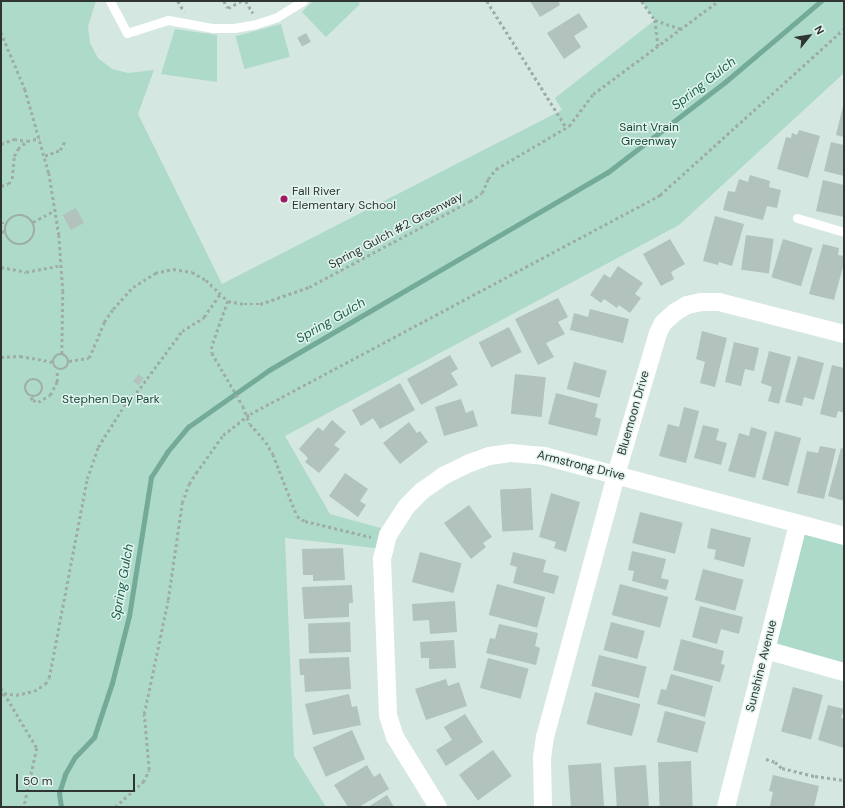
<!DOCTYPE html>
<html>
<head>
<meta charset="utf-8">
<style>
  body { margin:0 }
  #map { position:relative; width:845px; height:808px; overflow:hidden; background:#d4e7e0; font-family:"DM Sans",sans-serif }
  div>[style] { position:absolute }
  .green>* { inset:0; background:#aedaca; transform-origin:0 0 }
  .stream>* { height:5px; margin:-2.5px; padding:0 2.5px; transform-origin:2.5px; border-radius:2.5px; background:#74aa98 }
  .building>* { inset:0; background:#b1c3bc; transform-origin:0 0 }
  .path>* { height:2.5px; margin-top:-1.25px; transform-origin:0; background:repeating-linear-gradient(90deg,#9eada7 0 3px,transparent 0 6px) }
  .path>.ring { margin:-1.25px; padding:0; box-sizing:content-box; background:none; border:2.5px solid #9eada7; border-radius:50% }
  .service>* { height:9px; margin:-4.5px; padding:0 4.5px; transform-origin:4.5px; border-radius:4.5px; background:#fff }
  .minor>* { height:18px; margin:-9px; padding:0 9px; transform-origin:9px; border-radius:9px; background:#fff }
  .dots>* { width:11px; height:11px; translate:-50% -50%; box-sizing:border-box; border:2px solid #e1f4ed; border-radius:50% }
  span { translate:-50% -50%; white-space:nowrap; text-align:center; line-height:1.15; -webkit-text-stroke:3px #e1f4ed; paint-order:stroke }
  .park-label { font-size:12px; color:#19483b }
  .poi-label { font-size:12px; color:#2e3532 }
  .left { translate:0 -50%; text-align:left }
  .street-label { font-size:12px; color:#2e3532 }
  .water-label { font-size:13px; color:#1d624f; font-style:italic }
  .frame { position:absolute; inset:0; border:2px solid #2e3532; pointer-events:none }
  .north { position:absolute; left:789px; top:16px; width:40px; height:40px; -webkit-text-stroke:3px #e1f4ed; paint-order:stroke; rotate:60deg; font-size:11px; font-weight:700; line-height:16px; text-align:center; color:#2e3532 }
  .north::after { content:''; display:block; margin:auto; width:14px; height:18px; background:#2e3532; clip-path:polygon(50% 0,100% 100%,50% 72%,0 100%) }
  .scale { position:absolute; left:16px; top:774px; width:119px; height:18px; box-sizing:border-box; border:2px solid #2e3532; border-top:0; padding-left:5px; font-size:12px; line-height:14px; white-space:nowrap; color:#2e3532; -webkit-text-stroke:3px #e1f4ed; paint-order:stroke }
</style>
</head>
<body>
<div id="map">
  <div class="green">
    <i style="clip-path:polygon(1px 1px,96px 1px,88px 26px,90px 43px,98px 58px,112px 69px,128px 73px,154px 70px,138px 114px,222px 284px,562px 110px,555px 98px,655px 20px,642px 1px,844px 1px,844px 73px,679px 225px,285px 436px,330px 514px,391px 531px,384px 549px,285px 538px,294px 756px,326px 807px,1px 807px)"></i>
    <i style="clip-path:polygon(313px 1px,357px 1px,360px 4px,326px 37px,302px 12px)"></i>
    <i style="left:281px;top:24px;width:34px;height:47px;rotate:75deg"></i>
    <i style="clip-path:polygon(175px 29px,217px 35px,217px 82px,161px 74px)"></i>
    <i style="clip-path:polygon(798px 524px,844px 536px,844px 672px,766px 650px)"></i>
  </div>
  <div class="stream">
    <i style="left:61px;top:807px;width:14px;rotate:-98deg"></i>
    <i style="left:59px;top:793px;width:20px;rotate:-72deg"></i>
    <i style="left:65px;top:774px;width:20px;rotate:-60deg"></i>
    <i style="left:75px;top:757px;width:28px;rotate:-46deg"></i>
    <i style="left:94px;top:737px;width:57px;rotate:-71.6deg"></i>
    <i style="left:112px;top:683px;width:69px;rotate:-75.8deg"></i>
    <i style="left:129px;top:616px;width:141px;rotate:-81deg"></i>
    <i style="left:151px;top:477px;width:30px;rotate:-57deg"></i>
    <i style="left:167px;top:452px;width:33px;rotate:-50deg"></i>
    <i style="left:188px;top:427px;width:99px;rotate:-35.1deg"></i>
    <i style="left:269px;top:370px;width:393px;rotate:-30.3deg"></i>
    <i style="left:608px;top:172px;width:148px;rotate:-37.6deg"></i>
    <i style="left:725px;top:82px;width:126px;rotate:-40.2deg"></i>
  </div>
  <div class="building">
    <i style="clip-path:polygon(530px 1px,558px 1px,560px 5px,540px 17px)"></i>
    <i style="clip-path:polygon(579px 13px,588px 27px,574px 36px,581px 47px,564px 59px,547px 33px)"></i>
    <i style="left:306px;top:33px;width:10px;height:10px;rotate:61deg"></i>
    <i style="clip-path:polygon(843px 106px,844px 106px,844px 137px,836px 135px)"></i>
    <i style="clip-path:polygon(799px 130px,820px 136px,808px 178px,777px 169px,786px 137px,791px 138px,792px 133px,797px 135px)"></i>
    <i style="clip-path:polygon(831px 142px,844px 145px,844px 176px,824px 171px)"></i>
    <i style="clip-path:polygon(750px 175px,770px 181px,769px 187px,781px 190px,777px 208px,767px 206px,763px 220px,723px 210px,728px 191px,735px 192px,739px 179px,748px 182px)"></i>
    <i style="clip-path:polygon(823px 180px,844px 185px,844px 217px,816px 211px)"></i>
    <i style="left:76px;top:208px;width:17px;height:15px;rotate:62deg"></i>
    <i style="clip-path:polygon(715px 216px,744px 224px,732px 266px,719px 262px,718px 265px,703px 261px)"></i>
    <i style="left:746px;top:235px;width:28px;height:35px;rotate:8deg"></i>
    <i style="clip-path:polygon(670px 239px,685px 264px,671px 272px,674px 279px,661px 286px,643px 254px)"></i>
    <i style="left:783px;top:239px;width:31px;height:40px;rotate:17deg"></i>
    <i style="clip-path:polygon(823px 244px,839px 248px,838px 255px,844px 256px,844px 263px,834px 300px,809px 294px)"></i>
    <i style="clip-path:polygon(618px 266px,643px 283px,635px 294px,641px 298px,630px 313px,619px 305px,617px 308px,604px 299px,601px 303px,590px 295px,604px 274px,610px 278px)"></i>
    <i style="clip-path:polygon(558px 298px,568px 317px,558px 322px,565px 334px,546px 343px,554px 357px,538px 365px,515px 319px)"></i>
    <i style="clip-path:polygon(590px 309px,629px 319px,623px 343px,570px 330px,574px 313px,588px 317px)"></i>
    <i style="left:509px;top:327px;width:28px;height:34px;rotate:63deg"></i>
    <i style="clip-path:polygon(702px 331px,727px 338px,715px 387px,700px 383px,705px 362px,696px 359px)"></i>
    <i style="clip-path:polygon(734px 342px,759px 348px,754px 371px,745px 369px,741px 386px,725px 382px)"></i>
    <i style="clip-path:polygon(769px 351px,791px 357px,779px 404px,768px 401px,772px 387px,761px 383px)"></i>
    <i style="clip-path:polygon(450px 355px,458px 369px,451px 373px,458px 385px,421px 405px,407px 379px)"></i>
    <i style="clip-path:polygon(798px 356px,824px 363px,814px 400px,804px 397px,802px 406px,785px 402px)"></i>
    <i style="left:574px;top:362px;width:34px;height:28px;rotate:15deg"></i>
    <i style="clip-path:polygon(832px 365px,844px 368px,844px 413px,838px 411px,836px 418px,820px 414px)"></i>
    <i style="left:138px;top:374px;width:7px;height:9px;rotate:34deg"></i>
    <i style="left:515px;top:374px;width:31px;height:40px;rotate:6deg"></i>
    <i style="clip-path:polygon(400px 383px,415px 410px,380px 429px,373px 418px,361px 426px,352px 410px)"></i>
    <i style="clip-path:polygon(556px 393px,598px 404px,595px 417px,601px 419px,597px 436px,548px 424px)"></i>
    <i style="clip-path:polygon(461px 399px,466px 413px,473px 410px,478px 426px,444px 436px,435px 407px)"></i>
    <i style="clip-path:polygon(684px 407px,699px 411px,686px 463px,659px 456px,668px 424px,679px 427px)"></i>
    <i style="clip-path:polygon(332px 420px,346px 432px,334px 445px,340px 449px,319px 473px,305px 462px,308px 458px,299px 449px,318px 427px,323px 431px)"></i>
    <i style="clip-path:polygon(409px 422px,417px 433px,420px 431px,428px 442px,400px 464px,383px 443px)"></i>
    <i style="clip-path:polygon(703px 425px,719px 429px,716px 440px,727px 443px,721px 465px,694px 458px)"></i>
    <i style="clip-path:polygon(751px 427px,767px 432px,755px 478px,728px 471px,739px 433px,749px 436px)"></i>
    <i style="left:775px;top:431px;width:27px;height:50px;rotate:15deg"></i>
    <i style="clip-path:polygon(820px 446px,836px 449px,824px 499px,797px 493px,807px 451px,818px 453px)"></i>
    <i style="clip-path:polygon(841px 448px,844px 449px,844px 501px,828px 496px)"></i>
    <i style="clip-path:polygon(345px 473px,368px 489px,360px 501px,366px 505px,358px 517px,329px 496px)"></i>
    <i style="left:531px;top:488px;width:42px;height:31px;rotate:87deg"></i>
    <i style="clip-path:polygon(551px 493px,580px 502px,566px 552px,554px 548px,556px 542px,539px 537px)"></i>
    <i style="clip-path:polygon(469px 505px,492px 537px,483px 543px,486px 547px,471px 559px,444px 523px)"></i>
    <i style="left:640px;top:512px;width:44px;height:32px;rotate:14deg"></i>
    <i style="clip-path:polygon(711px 528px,751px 538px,744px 567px,714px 559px,716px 550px,707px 548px)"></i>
    <i style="clip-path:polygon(343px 548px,345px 580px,313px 581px,313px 575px,303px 575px,302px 549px)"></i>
    <i style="clip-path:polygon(632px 551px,666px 559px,661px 578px,669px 580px,666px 590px,632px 581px,634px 571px,628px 570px)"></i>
    <i style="left:420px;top:552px;width:43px;height:31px;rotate:15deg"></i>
    <i style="clip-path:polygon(513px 552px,546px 560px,543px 572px,559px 576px,554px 594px,513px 583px,517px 567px,510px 565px)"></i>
    <i style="left:703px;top:569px;width:42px;height:32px;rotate:15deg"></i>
    <i style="left:497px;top:584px;width:50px;height:32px;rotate:15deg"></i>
    <i style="left:620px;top:584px;width:50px;height:32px;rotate:15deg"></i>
    <i style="clip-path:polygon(352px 585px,353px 603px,349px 603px,349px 617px,304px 619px,302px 587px)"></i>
    <i style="clip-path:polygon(455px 601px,457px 632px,430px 634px,429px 620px,413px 621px,412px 604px)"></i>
    <i style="clip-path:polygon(700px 606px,743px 617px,739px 634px,721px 629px,717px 644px,692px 637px)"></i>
    <i style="left:350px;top:622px;width:30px;height:42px;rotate:88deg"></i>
    <i style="left:611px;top:622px;width:35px;height:29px;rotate:15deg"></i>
    <i style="clip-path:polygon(499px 624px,538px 633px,535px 646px,540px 648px,536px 665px,486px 653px,490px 638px,495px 639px)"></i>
    <i style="clip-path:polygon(681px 639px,724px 651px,721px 664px,725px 665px,720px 682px,673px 670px)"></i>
    <i style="clip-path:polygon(454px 640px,456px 668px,429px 669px,429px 658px,421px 658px,420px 642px)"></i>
    <i style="left:599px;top:655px;width:49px;height:32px;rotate:14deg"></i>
    <i style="clip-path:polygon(349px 657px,351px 689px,305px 692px,304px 675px,300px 675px,299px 659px)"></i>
    <i style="left:488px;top:658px;width:42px;height:31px;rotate:15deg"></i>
    <i style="clip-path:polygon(671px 674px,713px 686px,705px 717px,657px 704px,661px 689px,666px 690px)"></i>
    <i style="clip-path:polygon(446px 679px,448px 686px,459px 682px,467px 706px,426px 720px,415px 689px)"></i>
    <i style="left:793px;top:687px;width:31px;height:46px;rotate:15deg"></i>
    <i style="left:595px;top:692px;width:47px;height:33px;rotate:15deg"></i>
    <i style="clip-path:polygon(349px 694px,352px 707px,357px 706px,361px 725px,313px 735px,305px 704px)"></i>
    <i style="clip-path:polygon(828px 705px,844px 709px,841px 718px,844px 718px,844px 748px,818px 740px)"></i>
    <i style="left:665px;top:711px;width:42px;height:32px;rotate:15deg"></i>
    <i style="clip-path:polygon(465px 714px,483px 742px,446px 766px,436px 750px,452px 740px,444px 727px)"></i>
    <i style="left:352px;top:730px;width:32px;height:43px;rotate:66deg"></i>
    <i style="left:493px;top:750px;width:32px;height:42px;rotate:54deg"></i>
    <i style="left:691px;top:761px;width:46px;height:33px;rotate:88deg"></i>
    <i style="left:601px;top:763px;width:44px;height:33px;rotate:86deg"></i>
    <i style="clip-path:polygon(367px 765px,374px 777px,380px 773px,389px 789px,359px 807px,348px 807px,334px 785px)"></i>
    <i style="left:646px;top:765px;width:42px;height:32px;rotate:86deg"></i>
    <i style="clip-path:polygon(773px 775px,819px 786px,814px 807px,770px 806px,773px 792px,769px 791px)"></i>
    <i style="clip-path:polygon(387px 795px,394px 807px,368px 807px)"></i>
  </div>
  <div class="path">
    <i style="left:178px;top:1px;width:12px;rotate:59deg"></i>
    <i style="left:224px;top:1px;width:8px;rotate:60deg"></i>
    <i style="left:228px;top:8px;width:15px;rotate:-28deg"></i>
    <i style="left:246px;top:1px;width:14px;rotate:60deg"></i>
    <i style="left:487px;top:1px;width:149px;rotate:57.9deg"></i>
    <i style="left:642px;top:1px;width:23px;rotate:56deg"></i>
    <i style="left:655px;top:20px;width:26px;rotate:83deg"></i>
    <i style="left:655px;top:20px;width:28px;rotate:19deg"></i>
    <i style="left:1px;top:32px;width:62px;rotate:67.2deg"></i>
    <i style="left:25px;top:89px;width:87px;rotate:74.1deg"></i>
    <i style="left:49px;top:173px;width:63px;rotate:80.8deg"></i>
    <i style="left:59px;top:235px;width:56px;rotate:85.9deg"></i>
    <i style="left:63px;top:291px;width:63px;rotate:90.9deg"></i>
    <i style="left:1px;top:144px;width:14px;rotate:-21deg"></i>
    <i style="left:14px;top:139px;width:13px;rotate:9deg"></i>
    <i style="left:27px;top:141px;width:13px;rotate:-13deg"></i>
    <i style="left:45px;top:156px;width:16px;rotate:-22deg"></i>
    <i style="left:60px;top:150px;width:10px;rotate:-61deg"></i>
    <i style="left:1px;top:186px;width:7px;rotate:-16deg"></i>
    <i style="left:8px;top:184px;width:6px;rotate:-51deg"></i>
    <i style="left:12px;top:179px;width:23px;rotate:-85deg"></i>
    <i style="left:14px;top:156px;width:8px;rotate:-60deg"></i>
    <i style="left:18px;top:149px;width:12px;rotate:-42deg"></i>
    <i class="ring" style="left:5px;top:215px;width:27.5px;height:27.5px"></i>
    <i style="left:33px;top:222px;width:26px;rotate:-28deg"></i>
    <i style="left:1px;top:223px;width:6px"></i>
    <i style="left:1px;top:232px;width:4px;rotate:-14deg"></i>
    <i style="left:1px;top:267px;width:25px;rotate:11deg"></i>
    <i style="left:26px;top:272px;width:36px;rotate:-11deg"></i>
    <i style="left:228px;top:301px;width:48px;rotate:109.6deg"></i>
    <i style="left:212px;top:346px;width:7px;rotate:90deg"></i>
    <i style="left:212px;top:353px;width:61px;rotate:59.7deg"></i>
    <i style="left:243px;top:406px;width:19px;rotate:69deg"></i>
    <i style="left:250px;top:424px;width:24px;rotate:48deg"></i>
    <i style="left:266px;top:442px;width:14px;rotate:60deg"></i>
    <i style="left:273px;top:454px;width:66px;rotate:68.8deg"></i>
    <i style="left:297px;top:516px;width:9px;rotate:32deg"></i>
    <i style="left:305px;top:521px;width:68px;rotate:13.6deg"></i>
    <i class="ring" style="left:53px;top:354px;width:13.5px;height:13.5px"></i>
    <i style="left:1px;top:357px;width:19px;rotate:-3deg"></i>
    <i style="left:20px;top:356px;width:34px;rotate:10deg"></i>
    <i style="left:69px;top:361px;width:20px;rotate:-9deg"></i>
    <i style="left:89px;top:358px;width:39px;rotate:-67deg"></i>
    <i style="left:104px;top:322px;width:16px;rotate:-55deg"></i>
    <i style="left:113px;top:309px;width:30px;rotate:-48deg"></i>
    <i style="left:133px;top:287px;width:26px;rotate:-32deg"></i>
    <i style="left:155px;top:273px;width:18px;rotate:-13deg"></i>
    <i style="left:173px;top:269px;width:19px;rotate:9deg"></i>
    <i style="left:192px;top:272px;width:16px;rotate:30deg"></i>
    <i style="left:206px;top:280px;width:30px;rotate:44deg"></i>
    <i style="left:228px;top:301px;width:16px;rotate:11deg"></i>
    <i style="left:244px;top:304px;width:16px"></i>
    <i style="left:260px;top:304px;width:52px;rotate:-19.1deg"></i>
    <i style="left:309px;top:287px;width:183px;rotate:-28.1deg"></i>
    <i style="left:470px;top:201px;width:14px;rotate:-34deg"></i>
    <i style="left:482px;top:193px;width:15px;rotate:-67deg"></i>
    <i style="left:488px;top:179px;width:13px;rotate:-51deg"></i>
    <i style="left:496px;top:169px;width:85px;rotate:-30.5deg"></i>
    <i style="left:569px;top:126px;width:40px;rotate:-53deg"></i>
    <i style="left:593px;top:94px;width:156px;rotate:-36.6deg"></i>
    <i class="ring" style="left:25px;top:379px;width:15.5px;height:15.5px"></i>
    <i style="left:31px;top:397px;width:4px;rotate:56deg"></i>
    <i style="left:33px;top:400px;width:5px;rotate:22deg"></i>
    <i style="left:38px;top:402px;width:14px;rotate:-30deg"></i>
    <i style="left:50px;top:395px;width:15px;rotate:-62deg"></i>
    <i style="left:57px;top:382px;width:12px;rotate:-90deg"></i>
    <i style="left:1px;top:688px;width:70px;rotate:59deg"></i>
    <i style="left:37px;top:748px;width:60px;rotate:102.4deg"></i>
    <i style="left:1px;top:695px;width:4px;rotate:-34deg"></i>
    <i style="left:4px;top:693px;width:12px;rotate:9deg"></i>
    <i style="left:16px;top:695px;width:18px;rotate:-13deg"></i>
    <i style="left:34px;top:691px;width:13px;rotate:-32deg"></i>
    <i style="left:45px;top:684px;width:7px;rotate:-56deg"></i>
    <i style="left:49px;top:678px;width:203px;rotate:-79.2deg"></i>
    <i style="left:87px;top:479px;width:34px;rotate:-71deg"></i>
    <i style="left:98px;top:447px;width:49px;rotate:-57.6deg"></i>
    <i style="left:124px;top:406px;width:24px;rotate:-48deg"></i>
    <i style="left:140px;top:388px;width:71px;rotate:-53.6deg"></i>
    <i style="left:182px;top:331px;width:26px;rotate:-32deg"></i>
    <i style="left:204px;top:317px;width:28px;rotate:-55deg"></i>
    <i style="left:766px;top:759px;width:9px;rotate:18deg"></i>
    <i style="left:775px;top:762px;width:9px;rotate:41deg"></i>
    <i style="left:782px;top:768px;width:34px;rotate:14deg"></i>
    <i style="left:815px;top:776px;width:29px;rotate:8deg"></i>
    <i style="left:115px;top:807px;width:38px;rotate:-42deg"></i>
    <i style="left:143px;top:782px;width:13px;rotate:-63deg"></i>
    <i style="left:149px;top:770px;width:56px;rotate:-95.1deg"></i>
    <i style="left:144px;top:714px;width:116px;rotate:-78.1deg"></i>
    <i style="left:168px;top:600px;width:98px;rotate:-81.8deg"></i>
    <i style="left:182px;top:503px;width:20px;rotate:-70deg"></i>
    <i style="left:189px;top:484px;width:13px;rotate:-58deg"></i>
    <i style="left:196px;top:473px;width:47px;rotate:-54.6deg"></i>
    <i style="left:223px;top:435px;width:34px;rotate:-38deg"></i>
    <i style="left:250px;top:414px;width:465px;rotate:-28.1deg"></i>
    <i style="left:660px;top:195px;width:248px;rotate:-42.1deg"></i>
  </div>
  <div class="service">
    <i style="left:110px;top:1px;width:36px;rotate:62deg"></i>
    <i style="left:127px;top:33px;width:43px;rotate:-17.6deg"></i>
    <i style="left:168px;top:20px;width:46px;rotate:10.1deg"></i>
    <i style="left:213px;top:28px;width:21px"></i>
    <i style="left:234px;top:28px;width:22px;rotate:-10deg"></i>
    <i style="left:256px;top:24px;width:22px;rotate:-18deg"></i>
    <i style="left:277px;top:17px;width:31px;rotate:-32deg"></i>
    <i style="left:797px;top:218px;width:49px;rotate:16.6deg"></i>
  </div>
  <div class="minor">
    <i style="left:766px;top:650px;width:81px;rotate:15.8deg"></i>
    <i style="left:438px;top:807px;width:82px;rotate:-121.6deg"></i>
    <i style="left:395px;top:737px;width:23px;rotate:-108deg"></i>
    <i style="left:388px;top:715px;width:156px;rotate:-92.2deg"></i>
    <i style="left:382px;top:559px;width:25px;rotate:-76deg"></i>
    <i style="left:388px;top:535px;width:33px;rotate:-57deg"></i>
    <i style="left:406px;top:507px;width:23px;rotate:-45deg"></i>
    <i style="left:422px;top:491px;width:28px;rotate:-35deg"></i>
    <i style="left:445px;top:475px;width:28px;rotate:-26deg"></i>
    <i style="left:470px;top:463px;width:20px;rotate:-20deg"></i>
    <i style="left:489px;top:456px;width:22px;rotate:-8deg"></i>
    <i style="left:511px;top:453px;width:33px;rotate:5deg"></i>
    <i style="left:544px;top:456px;width:310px;rotate:14.9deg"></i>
    <i style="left:543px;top:807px;width:49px;rotate:-91.2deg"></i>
    <i style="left:542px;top:758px;width:21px;rotate:-82deg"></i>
    <i style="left:545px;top:737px;width:271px;rotate:-74.8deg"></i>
    <i style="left:616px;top:475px;width:148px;rotate:-73.5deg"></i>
    <i style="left:658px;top:333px;width:11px;rotate:-63deg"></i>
    <i style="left:663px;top:323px;width:15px;rotate:-42deg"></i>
    <i style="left:674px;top:313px;width:15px;rotate:-32deg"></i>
    <i style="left:687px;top:305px;width:14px;rotate:-12deg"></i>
    <i style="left:701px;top:302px;width:18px"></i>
    <i style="left:719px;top:302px;width:129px;rotate:14.4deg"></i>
    <i style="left:726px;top:807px;width:292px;rotate:-75.7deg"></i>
  </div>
  <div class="dots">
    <i style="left:284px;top:199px;background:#a11864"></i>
  </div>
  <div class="park-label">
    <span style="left:649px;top:135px">Saint Vrain<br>Greenway</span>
    <span style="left:111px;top:400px">Stephen Day Park</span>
  </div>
  <div class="poi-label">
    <span class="left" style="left:292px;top:199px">Fall River<br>Elementary School</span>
  </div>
  <div class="street-label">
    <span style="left:396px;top:231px;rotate:-28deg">Spring Gulch #2 Greenway</span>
    <span style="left:634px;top:413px;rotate:-74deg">Bluemoon Drive</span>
    <span style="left:581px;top:466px;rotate:14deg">Armstrong Drive</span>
    <span style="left:762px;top:666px;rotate:-76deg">Sunshine Avenue</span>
  </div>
  <div class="water-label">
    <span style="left:704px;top:84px;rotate:-38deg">Spring Gulch</span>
    <span style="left:331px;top:321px;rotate:-30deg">Spring Gulch</span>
    <span style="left:123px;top:582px;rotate:-80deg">Spring Gulch</span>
  </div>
  <div class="frame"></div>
  <div class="north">N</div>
  <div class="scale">50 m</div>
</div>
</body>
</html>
